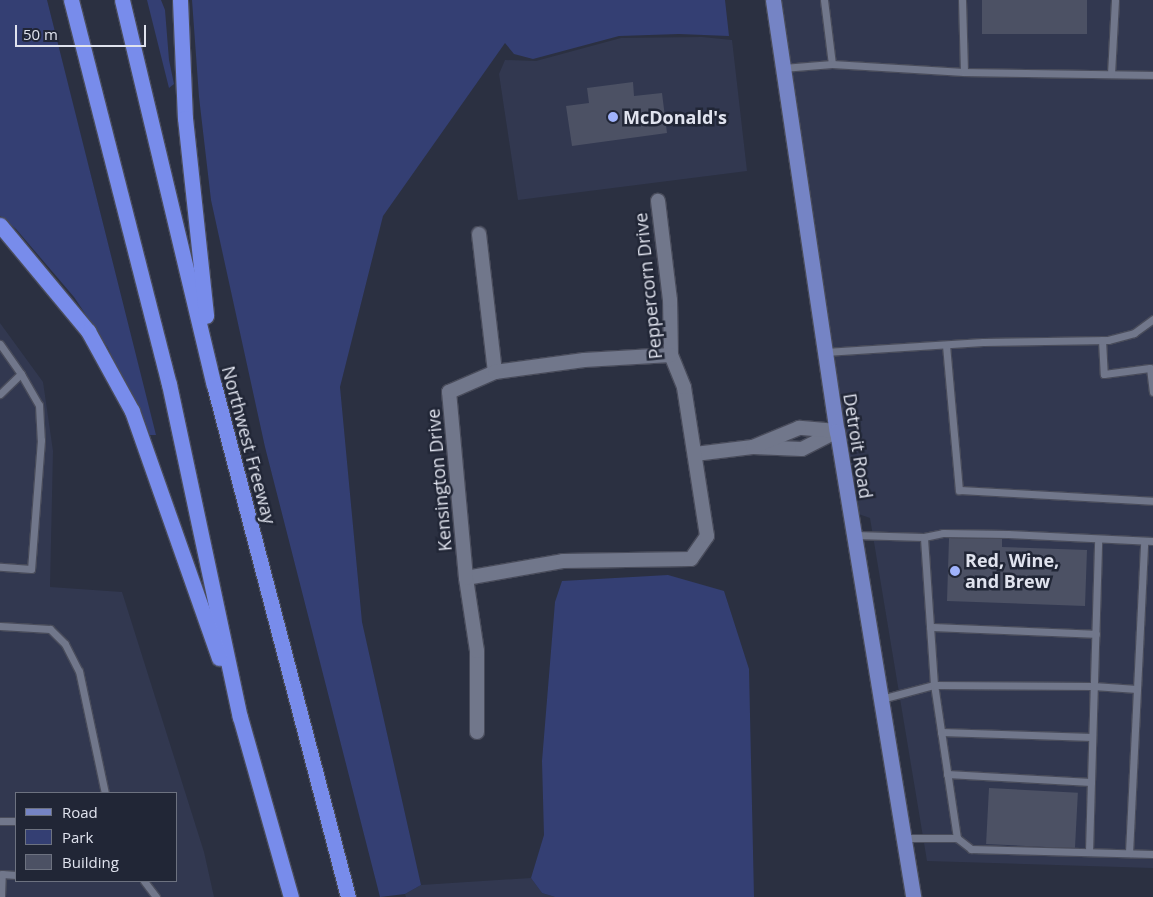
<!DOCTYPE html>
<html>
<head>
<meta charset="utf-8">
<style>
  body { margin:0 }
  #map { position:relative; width:1153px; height:897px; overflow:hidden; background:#2b3041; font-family:"Open Sans",sans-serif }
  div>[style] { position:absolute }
  .built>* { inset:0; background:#323850 }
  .green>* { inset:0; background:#343f73 }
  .building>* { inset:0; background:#4c5164; transform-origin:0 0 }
  .roads { filter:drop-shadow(1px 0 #494c5b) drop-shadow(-1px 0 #494c5b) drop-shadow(0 1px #494c5b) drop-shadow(0 -1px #494c5b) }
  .lane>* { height:7px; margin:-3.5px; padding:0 3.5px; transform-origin:3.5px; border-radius:3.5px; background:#71778b }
  .street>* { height:14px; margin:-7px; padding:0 7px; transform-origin:7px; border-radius:7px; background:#71778b }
  .primary>* { height:15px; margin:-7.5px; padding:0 7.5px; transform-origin:7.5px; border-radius:7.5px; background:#7584c5 }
  .highway>* { height:15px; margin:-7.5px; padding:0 7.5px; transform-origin:7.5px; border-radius:7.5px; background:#788ceb }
  .dots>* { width:14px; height:14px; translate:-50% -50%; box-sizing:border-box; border:2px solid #212636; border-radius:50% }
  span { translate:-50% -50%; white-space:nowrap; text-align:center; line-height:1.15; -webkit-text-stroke:5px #212636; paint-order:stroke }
  .poi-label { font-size:18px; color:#e0e3ee; font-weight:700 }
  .left { translate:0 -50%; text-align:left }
  .street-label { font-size:18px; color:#e0e3ee }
  .legend { position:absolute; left:15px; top:792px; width:162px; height:90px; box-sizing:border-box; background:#212636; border:1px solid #6d7280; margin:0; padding:6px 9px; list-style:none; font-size:15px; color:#e0e3ee }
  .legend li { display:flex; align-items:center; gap:10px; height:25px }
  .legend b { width:25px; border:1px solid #6d7280 }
  .scale { position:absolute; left:15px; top:25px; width:131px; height:22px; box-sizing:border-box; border:2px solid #e0e3ee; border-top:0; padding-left:6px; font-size:15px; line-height:18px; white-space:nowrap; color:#e0e3ee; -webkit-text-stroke:4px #212636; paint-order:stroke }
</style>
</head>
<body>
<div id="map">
  <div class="built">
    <i style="clip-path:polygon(773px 0,1153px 0,1153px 868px,927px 861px,870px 518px,850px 511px)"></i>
    <i style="clip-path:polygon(702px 37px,732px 40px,747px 171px,518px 200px,499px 74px,505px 60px,536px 61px,621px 38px)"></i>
    <i style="clip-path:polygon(evenodd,0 323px,43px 382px,53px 451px,50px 587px,122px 592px,204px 852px,214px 897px,0 897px,0 323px,16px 793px,176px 793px,176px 881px,16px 881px,16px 793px)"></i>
    <i style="clip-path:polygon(531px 878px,542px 893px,555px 897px,406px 897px,405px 894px,421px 885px)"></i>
  </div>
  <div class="green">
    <i style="clip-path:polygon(0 0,47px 0,156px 435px,147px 435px,108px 348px,74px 297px,16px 229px,0 216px)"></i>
    <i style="clip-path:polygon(147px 0,161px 0,165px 10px,169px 60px,174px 84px,169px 88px)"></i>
    <i style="clip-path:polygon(192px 0,725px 0,729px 36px,679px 34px,619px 36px,533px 59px,514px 54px,505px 43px,383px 216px,340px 387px,362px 622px,421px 885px,405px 894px,380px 897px,265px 447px,211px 200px,199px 97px)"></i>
    <i style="clip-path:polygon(668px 575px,724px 591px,749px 669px,754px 897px,555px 897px,542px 893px,531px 878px,544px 835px,542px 761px,555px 602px,562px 581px)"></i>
  </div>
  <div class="building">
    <i style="left:982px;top:0;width:105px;height:34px"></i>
    <i style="clip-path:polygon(633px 82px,634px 96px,662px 93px,667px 133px,572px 146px,566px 106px,589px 103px,587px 88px)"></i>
    <i style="clip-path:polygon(949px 538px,1002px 539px,1002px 547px,1087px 550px,1085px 606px,947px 601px)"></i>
    <i style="left:989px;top:788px;width:89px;height:56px;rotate:3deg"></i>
  </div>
  <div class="roads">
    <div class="lane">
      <i style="left:824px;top:0;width:64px;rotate:82.9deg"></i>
      <i style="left:962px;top:0;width:72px;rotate:88.4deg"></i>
      <i style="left:783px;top:68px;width:49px;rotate:-4.7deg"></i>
      <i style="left:832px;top:64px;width:132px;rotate:3.5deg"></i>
      <i style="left:964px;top:72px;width:189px;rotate:0.9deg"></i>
      <i style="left:1111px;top:74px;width:74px;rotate:-86.9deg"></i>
      <i style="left:1102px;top:340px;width:34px;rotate:87deg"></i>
      <i style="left:1104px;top:374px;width:46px;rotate:-7.4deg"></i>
      <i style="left:1150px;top:368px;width:24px;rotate:83deg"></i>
      <i style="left:0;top:344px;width:37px;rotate:55deg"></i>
      <i style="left:21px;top:374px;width:36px;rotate:60deg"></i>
      <i style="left:39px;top:405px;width:35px;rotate:87deg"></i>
      <i style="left:41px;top:440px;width:129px;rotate:94.4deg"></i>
      <i style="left:31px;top:569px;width:31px;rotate:-176deg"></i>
      <i style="left:946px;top:345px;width:146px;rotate:84.9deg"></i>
      <i style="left:959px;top:490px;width:194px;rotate:3.2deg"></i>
      <i style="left:825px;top:352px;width:158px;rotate:-3.6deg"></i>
      <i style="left:983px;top:342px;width:125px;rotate:-0.9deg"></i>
      <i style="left:1108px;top:340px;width:27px;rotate:-15deg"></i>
      <i style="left:1134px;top:333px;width:24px;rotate:-36deg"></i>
      <i style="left:0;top:394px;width:29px;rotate:-44deg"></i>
      <i style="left:854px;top:535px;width:70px;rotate:1.6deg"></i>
      <i style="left:924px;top:537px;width:19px;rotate:-12deg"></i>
      <i style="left:943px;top:533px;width:65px;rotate:0.9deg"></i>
      <i style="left:1008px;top:534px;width:145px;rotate:2.8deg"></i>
      <i style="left:0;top:626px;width:50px;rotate:3.4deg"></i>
      <i style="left:50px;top:629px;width:21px;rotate:45deg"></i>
      <i style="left:65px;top:644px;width:30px;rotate:63deg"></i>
      <i style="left:79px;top:671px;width:125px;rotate:78deg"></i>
      <i style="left:930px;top:627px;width:166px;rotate:2.4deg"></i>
      <i style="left:881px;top:699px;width:55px;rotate:-14.8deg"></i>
      <i style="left:934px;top:685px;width:148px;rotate:-93.9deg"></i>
      <i style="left:941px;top:732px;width:151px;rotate:1.9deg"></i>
      <i style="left:947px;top:774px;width:144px;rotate:3.2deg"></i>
      <i style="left:1091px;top:782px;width:242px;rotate:-88.3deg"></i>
      <i style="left:0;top:821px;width:16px"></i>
      <i style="left:903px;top:838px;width:54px"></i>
      <i style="left:957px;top:838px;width:18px;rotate:38deg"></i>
      <i style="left:971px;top:849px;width:182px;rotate:1.6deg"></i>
      <i style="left:957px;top:838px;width:155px;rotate:-98.5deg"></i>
      <i style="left:934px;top:685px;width:159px;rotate:0.4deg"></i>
      <i style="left:1093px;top:686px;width:44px;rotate:3.9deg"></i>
      <i style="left:1089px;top:852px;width:70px;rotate:-88.4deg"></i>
      <i style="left:1129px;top:853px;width:312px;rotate:-87.2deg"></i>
      <i style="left:144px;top:881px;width:20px;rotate:53deg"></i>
      <i style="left:1px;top:897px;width:23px;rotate:-88deg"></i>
      <i style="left:2px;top:874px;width:14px;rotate:4deg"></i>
    </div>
    <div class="street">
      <i style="left:479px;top:234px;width:139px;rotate:83.4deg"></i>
      <i style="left:695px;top:454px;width:58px;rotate:-6.9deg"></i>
      <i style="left:753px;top:447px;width:49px;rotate:2.3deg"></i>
      <i style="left:802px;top:449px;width:39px;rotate:-27deg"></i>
      <i style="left:837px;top:431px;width:38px;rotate:-175deg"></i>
      <i style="left:799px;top:428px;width:50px;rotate:157.6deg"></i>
      <i style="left:466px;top:578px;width:98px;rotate:-9.9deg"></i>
      <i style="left:563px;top:561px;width:128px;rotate:-0.9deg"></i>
      <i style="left:691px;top:559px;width:28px;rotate:-55deg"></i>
      <i style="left:707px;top:536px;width:151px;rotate:-98.8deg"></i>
      <i style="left:684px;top:387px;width:35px;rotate:-112deg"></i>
      <i style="left:671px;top:355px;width:55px;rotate:-91deg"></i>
      <i style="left:670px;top:300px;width:100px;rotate:-96.9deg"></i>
      <i style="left:477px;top:732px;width:81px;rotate:-90deg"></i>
      <i style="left:477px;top:651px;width:74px;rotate:-98.6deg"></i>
      <i style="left:466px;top:578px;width:187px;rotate:-95.2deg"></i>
      <i style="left:449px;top:392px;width:50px;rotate:-23.5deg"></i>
      <i style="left:495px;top:372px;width:90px;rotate:-7.7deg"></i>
      <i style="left:584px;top:360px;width:87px;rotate:-3.3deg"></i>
    </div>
    <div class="primary">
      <i style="left:773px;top:0;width:436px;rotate:81.6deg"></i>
      <i style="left:837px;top:431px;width:472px;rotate:80.7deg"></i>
    </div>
    <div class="highway">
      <i style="left:71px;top:0;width:396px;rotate:75.7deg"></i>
      <i style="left:169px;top:384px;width:340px;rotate:78deg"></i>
      <i style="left:240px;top:717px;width:187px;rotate:74.2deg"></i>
      <i style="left:122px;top:0;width:396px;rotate:76.6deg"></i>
      <i style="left:214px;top:385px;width:529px;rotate:75.33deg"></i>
      <i style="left:180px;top:0;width:118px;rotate:87.6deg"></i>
      <i style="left:185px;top:118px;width:199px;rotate:83.9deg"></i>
      <i style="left:0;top:225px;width:138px;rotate:50.3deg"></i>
      <i style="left:88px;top:331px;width:91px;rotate:61.2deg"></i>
      <i style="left:132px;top:411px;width:262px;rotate:70.6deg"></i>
    </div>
  </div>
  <div class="dots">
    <i style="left:613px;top:117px;background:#a0b3fd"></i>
    <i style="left:955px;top:571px;background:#a0b3fd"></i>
  </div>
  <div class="poi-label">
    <span class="left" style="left:623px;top:117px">McDonald's</span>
    <span class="left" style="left:965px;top:571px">Red, Wine,<br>and Brew</span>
  </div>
  <div class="street-label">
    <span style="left:648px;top:286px;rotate:-96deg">Peppercorn Drive</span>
    <span style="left:249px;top:445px;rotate:75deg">Northwest Freeway</span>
    <span style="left:858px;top:446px;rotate:81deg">Detroit Road</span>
    <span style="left:439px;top:480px;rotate:-95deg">Kensington Drive</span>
  </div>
  <ul class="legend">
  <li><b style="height:6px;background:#7584c5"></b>Road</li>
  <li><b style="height:14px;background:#343f73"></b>Park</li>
  <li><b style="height:14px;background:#4c5164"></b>Building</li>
  </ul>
  <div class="scale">50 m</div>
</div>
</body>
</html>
